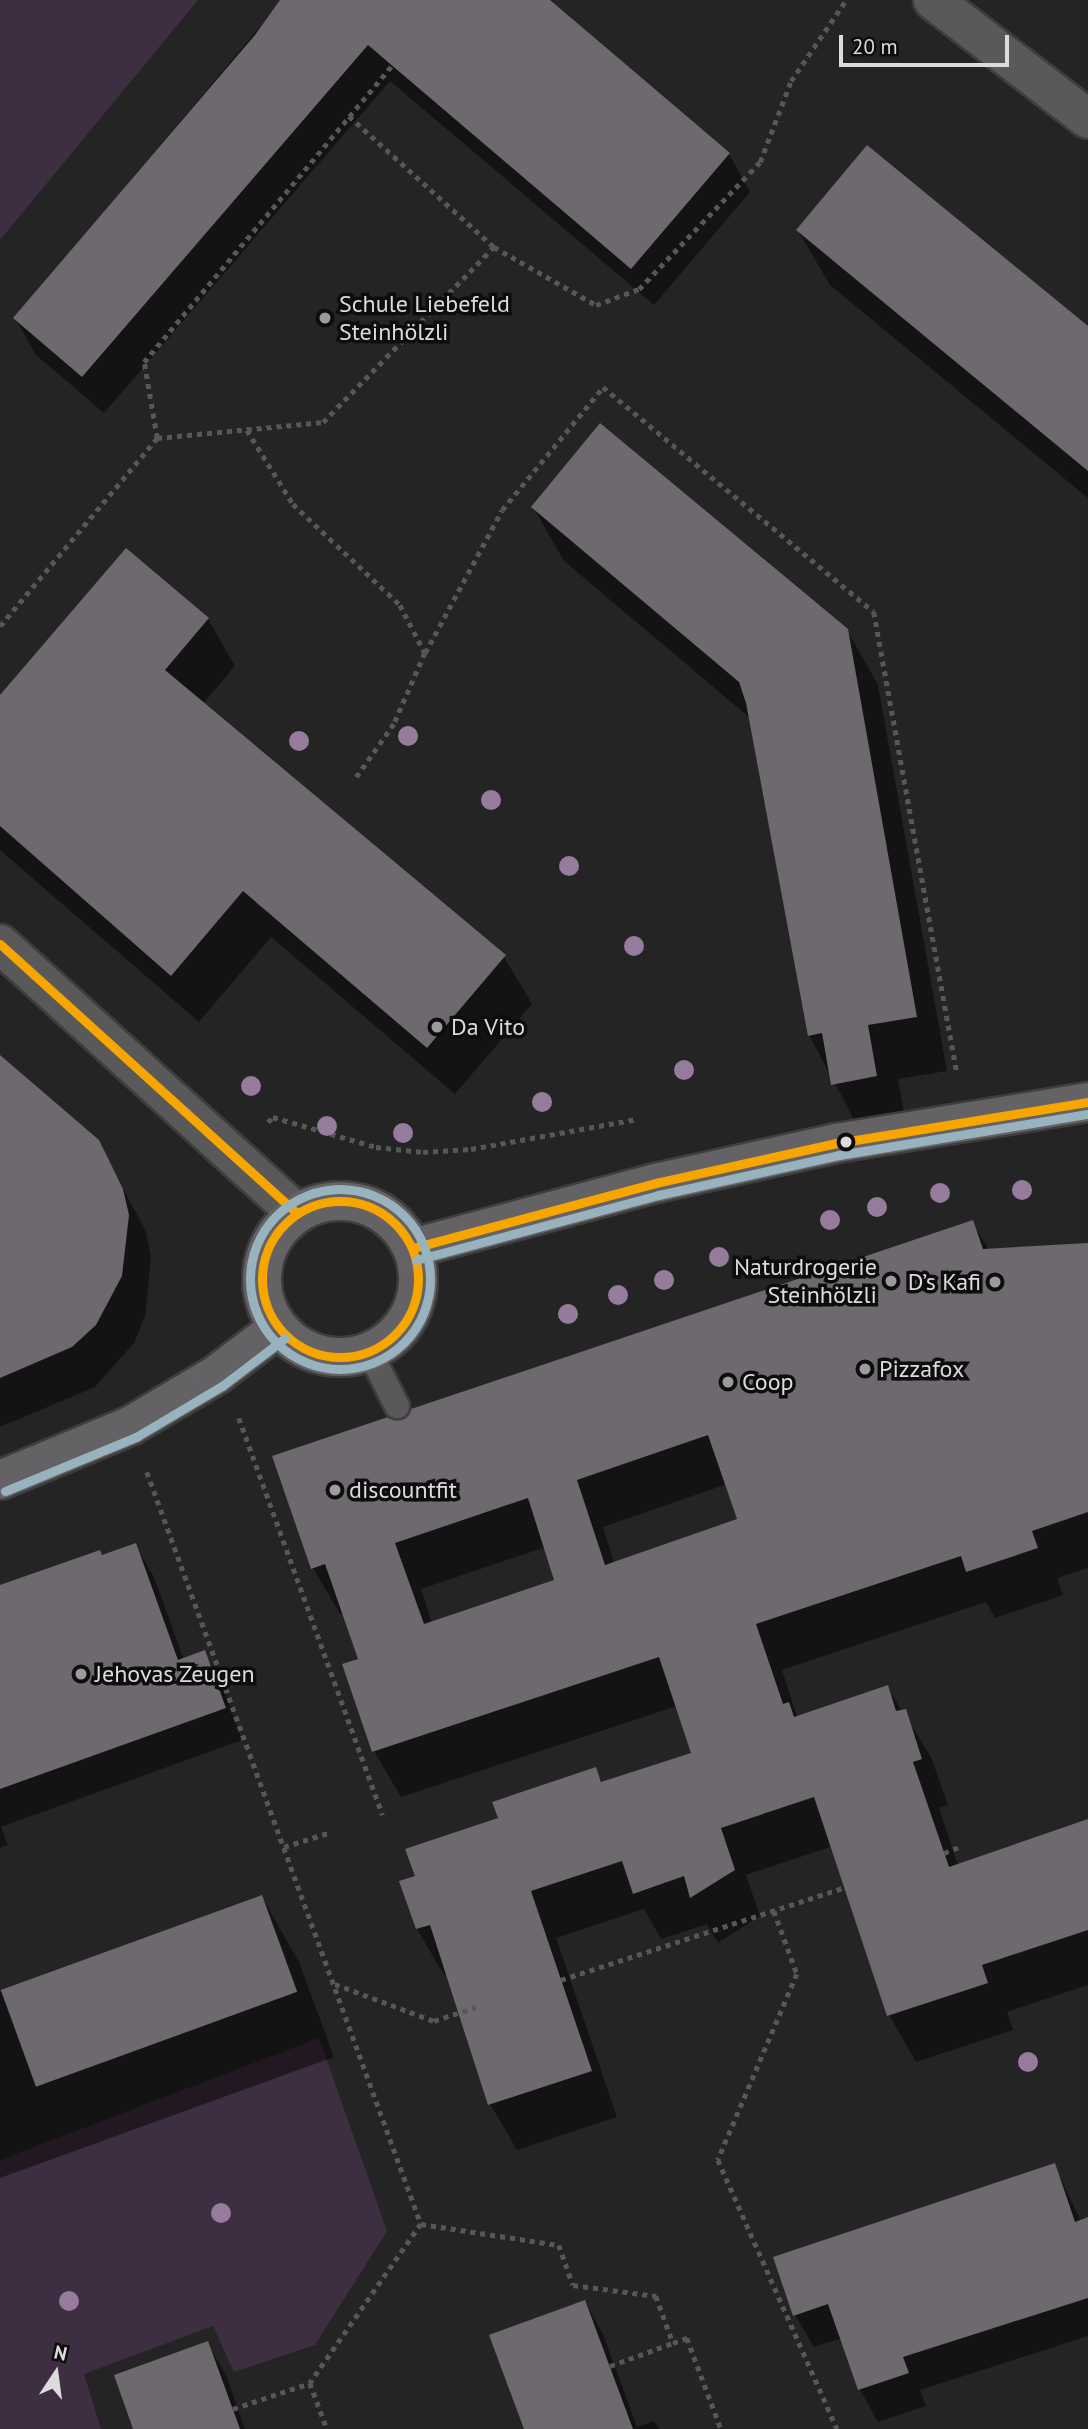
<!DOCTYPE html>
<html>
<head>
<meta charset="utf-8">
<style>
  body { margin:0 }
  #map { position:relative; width:1088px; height:2429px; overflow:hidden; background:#242424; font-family:"PT Sans",sans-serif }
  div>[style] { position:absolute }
  .green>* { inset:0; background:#3e2e41 }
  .shadow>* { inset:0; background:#0007 }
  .building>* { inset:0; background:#6e686f; transform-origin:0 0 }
  .path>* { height:4.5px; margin-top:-2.25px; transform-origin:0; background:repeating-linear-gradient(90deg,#585758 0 5px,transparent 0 10px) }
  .roads { filter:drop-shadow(2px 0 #3f3e3f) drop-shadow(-2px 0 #3f3e3f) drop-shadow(0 2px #3f3e3f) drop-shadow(0 -2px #3f3e3f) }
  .lane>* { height:24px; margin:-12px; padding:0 12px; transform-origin:12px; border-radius:12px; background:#5a595a }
  .street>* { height:38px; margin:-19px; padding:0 19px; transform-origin:19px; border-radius:19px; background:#5a595a }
  .secondary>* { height:38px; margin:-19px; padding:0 19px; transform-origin:19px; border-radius:19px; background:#656265 }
  .secondary>.ring { margin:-19px; padding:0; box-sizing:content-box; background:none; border:38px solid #656265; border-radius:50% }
  .bus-1>* { height:9px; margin:-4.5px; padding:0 4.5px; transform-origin:4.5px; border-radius:4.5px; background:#f7a600 }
  .bus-1>.ring { margin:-4.5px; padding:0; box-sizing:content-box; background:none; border:9px solid #f7a600; border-radius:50% }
  .bus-2>* { height:9px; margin:-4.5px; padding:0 4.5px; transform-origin:4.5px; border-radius:4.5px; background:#99b3be }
  .bus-2>.ring { margin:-4.5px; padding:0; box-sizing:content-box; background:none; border:9px solid #99b3be; border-radius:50% }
  .trees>* { width:20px; height:20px; margin:-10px; border-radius:50%; background:#967c9c }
  .dots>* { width:19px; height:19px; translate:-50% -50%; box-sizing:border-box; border:4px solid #0d0d0e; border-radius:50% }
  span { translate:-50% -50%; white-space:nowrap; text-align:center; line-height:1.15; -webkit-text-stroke:7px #0d0d0e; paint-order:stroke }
  .poi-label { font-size:24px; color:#dddbdd }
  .left { translate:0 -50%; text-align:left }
  .right { translate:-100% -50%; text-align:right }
  .north { position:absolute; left:21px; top:2338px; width:70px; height:70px; -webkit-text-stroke:5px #0d0d0e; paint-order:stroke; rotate:13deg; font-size:19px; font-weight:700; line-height:28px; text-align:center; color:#dddbdd }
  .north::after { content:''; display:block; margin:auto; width:24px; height:32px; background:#dddbdd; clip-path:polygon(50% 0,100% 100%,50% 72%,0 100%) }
  .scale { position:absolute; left:839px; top:35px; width:170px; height:32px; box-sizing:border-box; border:4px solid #dddbdd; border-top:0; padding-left:9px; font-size:21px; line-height:24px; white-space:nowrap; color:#dddbdd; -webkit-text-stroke:5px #0d0d0e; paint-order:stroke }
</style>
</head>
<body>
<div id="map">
  <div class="green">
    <i style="clip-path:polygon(0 0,198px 0,0 240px)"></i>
    <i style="clip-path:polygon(319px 2038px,387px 2231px,315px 2345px,234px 2372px,213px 2326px,84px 2374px,101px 2429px,0 2429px,0 2160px)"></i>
  </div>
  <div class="shadow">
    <i style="clip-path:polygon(288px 0,548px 0,729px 154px,750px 192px,654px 305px,390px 81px,104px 413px,36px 355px,15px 318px,275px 9px)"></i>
    <i style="clip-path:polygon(798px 231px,1088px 329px,1088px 498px,830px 285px)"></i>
    <i style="clip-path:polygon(533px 507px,847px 630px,878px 685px,947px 1071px,898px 1079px,907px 1130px,864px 1138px,809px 1035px,750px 718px,564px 561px)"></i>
    <i style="clip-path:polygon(208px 619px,235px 666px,203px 704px,504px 957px,532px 1004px,455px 1094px,271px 937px,199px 1022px,0 850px,0 698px)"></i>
    <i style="clip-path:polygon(0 1058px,98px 1141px,146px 1232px,151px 1257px,145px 1317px,134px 1343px,95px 1387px,0 1427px)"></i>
    <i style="clip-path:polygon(evenodd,972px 1222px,989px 1250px,1088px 1245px,1088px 1568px,1057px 1578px,1063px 1595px,995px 1618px,986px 1602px,782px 1670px,797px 1717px,887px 1687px,931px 1757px,948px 1805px,939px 1808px,958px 1865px,1088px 1821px,1088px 1985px,1007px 2012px,1013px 2030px,916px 2062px,889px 2015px,833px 1846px,746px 1875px,760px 1916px,718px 1943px,707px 1924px,661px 1939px,644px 1909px,556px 1938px,617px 2117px,517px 2150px,490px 2104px,448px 1974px,444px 1975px,417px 1929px,401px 1882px,417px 1877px,500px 1819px,595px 1770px,603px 1783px,693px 1754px,677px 1706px,401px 1797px,374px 1751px,360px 1661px,343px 1613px,340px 1614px,313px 1568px,404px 1421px,972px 1222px,727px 1484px,740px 1520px,614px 1563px,603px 1527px,727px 1484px,972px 1222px,546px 1547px,556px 1581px,432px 1623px,421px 1589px,546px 1547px)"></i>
    <i style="clip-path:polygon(135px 1545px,154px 1577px,184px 1660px,204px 1652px,222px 1684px,242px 1740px,1px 1827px,8px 1845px,0 1848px,0 1587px)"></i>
    <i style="clip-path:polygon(262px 1897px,299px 1962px,334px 2057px,0 2178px,0 1992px)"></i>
    <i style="clip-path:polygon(1054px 2165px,1081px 2221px,1088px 2219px,1088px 2336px,920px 2390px,926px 2406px,878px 2422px,860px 2390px,842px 2338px,814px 2347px,795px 2315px)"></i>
    <i style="clip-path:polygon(585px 2302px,603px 2334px,637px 2427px,654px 2421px,659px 2429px,526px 2429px)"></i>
    <i style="clip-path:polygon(207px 2343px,226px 2375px,245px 2429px,135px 2429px)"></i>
  </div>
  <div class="building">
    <i style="clip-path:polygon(280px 0,550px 0,730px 153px,631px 269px,368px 45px,82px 377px,13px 318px,255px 35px)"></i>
    <i style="clip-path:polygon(867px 145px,1088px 326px,1088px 471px,796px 230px)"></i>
    <i style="clip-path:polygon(600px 423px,848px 629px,917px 1017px,868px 1025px,877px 1076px,831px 1085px,822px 1033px,808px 1036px,746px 703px,739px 682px,531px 507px)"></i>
    <i style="clip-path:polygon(126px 548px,209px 618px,165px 670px,506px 955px,427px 1048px,243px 891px,171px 976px,0 826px,0 695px)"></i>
    <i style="clip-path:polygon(0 1055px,99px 1140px,123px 1189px,129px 1215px,122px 1276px,96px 1325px,72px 1347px,0 1378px)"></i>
    <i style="clip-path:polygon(evenodd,973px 1220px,983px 1249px,1088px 1243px,1088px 1512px,1032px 1531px,1038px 1548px,966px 1572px,961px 1556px,756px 1624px,783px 1704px,789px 1702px,794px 1717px,888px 1685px,896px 1711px,906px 1709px,922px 1759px,913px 1762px,949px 1867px,1088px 1819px,1088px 1930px,982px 1965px,988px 1983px,887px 2016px,814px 1797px,721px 1828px,735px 1870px,690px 1898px,684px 1876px,633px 1894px,622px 1861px,531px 1891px,592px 2071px,488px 2105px,430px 1925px,416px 1929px,399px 1881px,415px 1876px,405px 1849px,498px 1818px,492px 1802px,596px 1767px,601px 1782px,691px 1753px,659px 1657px,372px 1752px,342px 1664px,358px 1659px,325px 1564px,311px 1569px,272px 1456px,388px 1417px,403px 1419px,411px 1409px,973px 1220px,708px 1435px,737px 1519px,605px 1565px,577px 1480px,708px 1435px,973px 1220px,528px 1498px,554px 1580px,424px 1624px,395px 1543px,528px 1498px)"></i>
    <i style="clip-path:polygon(136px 1543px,178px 1660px,205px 1650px,226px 1708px,0 1789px,0 1585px,100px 1550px,102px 1555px)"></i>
    <i style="left:262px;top:1895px;width:103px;height:278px;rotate:70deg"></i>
    <i style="clip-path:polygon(1055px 2163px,1075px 2222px,1088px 2217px,1088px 2298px,903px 2357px,909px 2373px,858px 2390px,828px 2304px,793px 2316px,773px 2257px)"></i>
    <i style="clip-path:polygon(585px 2300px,633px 2429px,524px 2429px,489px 2335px)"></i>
    <i style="clip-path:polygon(208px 2341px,240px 2429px,133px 2429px,114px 2375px)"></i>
  </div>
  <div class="path">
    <i style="left:349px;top:116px;width:195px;rotate:42.1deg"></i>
    <i style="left:247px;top:430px;width:87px;rotate:58.1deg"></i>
    <i style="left:293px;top:504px;width:147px;rotate:43.3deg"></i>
    <i style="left:400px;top:605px;width:54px;rotate:62.5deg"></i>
    <i style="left:425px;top:653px;width:77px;rotate:113.6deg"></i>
    <i style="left:394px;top:724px;width:70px;rotate:125.1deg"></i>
    <i style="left:157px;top:438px;width:77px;rotate:-99.7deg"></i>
    <i style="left:144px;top:362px;width:387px;rotate:-50.1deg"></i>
    <i style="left:0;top:626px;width:245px;rotate:-50.1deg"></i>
    <i style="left:157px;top:438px;width:167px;rotate:-5.5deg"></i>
    <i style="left:323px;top:422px;width:245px;rotate:-45.7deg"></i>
    <i style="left:494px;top:247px;width:117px;rotate:29.6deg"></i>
    <i style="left:596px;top:305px;width:46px;rotate:-20.4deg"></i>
    <i style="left:639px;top:289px;width:175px;rotate:-46.4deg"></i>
    <i style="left:760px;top:162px;width:87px;rotate:-69.1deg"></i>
    <i style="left:791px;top:81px;width:98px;rotate:-55.8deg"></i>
    <i style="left:425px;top:653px;width:162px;rotate:-61.7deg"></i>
    <i style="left:502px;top:510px;width:159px;rotate:-50.6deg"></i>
    <i style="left:603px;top:387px;width:352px;rotate:39.7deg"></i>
    <i style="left:874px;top:612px;width:469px;rotate:79.8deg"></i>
    <i style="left:268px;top:1122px;width:7px;rotate:-45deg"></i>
    <i style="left:273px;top:1117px;width:107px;rotate:16.2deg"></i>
    <i style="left:376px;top:1147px;width:47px;rotate:6.1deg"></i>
    <i style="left:423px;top:1152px;width:48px;rotate:-3.6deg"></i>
    <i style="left:471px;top:1149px;width:169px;rotate:-10.2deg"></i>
    <i style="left:239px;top:1418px;width:422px;rotate:70.1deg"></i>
    <i style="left:147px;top:1472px;width:800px;rotate:69.98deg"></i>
    <i style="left:421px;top:2224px;width:194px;rotate:124.9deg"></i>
    <i style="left:310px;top:2383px;width:49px;rotate:69.7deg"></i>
    <i style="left:284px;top:1847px;width:46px;rotate:-17.7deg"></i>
    <i style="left:944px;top:1853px;width:18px;rotate:-22deg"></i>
    <i style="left:774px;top:1911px;width:67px;rotate:69.9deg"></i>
    <i style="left:797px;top:1974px;width:202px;rotate:113deg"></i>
    <i style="left:718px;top:2160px;width:294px;rotate:66.1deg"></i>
    <i style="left:561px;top:1980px;width:299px;rotate:-18.1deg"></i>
    <i style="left:335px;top:1984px;width:106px;rotate:20.5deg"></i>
    <i style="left:434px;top:2021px;width:44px;rotate:-18.4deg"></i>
    <i style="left:421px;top:2224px;width:140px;rotate:8.7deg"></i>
    <i style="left:559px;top:2245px;width:42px;rotate:70.7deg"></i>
    <i style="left:573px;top:2285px;width:84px;rotate:7.5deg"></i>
    <i style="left:656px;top:2296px;width:50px;rotate:70.1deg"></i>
    <i style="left:673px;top:2343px;width:15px;rotate:-20deg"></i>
    <i style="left:687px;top:2338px;width:97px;rotate:69.5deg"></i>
    <i style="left:610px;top:2366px;width:67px;rotate:-20.1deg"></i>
    <i style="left:233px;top:2409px;width:81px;rotate:-18.7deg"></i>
  </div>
  <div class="roads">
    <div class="lane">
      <i style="left:369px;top:1351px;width:62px;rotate:63deg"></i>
    </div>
    <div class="street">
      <i style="left:933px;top:0;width:195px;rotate:37.5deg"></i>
      <i style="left:0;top:944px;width:401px;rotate:42.2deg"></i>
    </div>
    <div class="secondary">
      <i class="ring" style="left:262px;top:1201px;width:118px;height:118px"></i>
      <i style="left:413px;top:1248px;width:252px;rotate:-15deg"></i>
      <i style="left:656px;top:1183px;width:185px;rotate:-12.5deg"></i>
      <i style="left:837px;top:1143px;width:254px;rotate:-9.3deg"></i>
      <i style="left:0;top:1480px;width:141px;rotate:-22.6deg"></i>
      <i style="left:130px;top:1426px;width:100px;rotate:-30.7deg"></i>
      <i style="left:216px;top:1375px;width:78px;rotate:-37.2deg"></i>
    </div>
  </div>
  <div class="bus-1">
    <i style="left:0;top:944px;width:401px;rotate:42.2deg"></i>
    <i class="ring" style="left:262px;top:1201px;width:147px;height:147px"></i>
    <i style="left:413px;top:1248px;width:252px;rotate:-15deg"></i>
    <i style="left:656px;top:1183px;width:185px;rotate:-12.5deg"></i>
    <i style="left:837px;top:1143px;width:254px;rotate:-9.3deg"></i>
  </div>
  <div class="bus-2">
    <i class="ring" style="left:250px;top:1189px;width:171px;height:171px"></i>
    <i style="left:416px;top:1260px;width:252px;rotate:-15deg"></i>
    <i style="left:659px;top:1195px;width:184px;rotate:-12.5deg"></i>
    <i style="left:839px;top:1155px;width:252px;rotate:-9.4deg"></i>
    <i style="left:5px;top:1491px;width:142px;rotate:-22.4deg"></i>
    <i style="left:136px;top:1437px;width:100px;rotate:-30.7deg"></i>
    <i style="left:222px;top:1386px;width:79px;rotate:-37.3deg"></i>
  </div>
  <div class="trees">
    <i style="left:408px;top:736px"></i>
    <i style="left:299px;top:741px"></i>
    <i style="left:491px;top:800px"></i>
    <i style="left:569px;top:866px"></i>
    <i style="left:634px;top:946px"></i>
    <i style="left:684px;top:1070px"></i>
    <i style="left:251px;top:1086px"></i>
    <i style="left:542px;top:1102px"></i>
    <i style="left:327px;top:1126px"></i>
    <i style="left:403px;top:1133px"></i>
    <i style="left:1022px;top:1190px"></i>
    <i style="left:940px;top:1193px"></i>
    <i style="left:877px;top:1207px"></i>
    <i style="left:830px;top:1220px"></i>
    <i style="left:719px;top:1257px"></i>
    <i style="left:664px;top:1280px"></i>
    <i style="left:618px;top:1295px"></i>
    <i style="left:568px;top:1314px"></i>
    <i style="left:1028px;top:2062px"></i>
    <i style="left:221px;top:2213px"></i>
    <i style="left:69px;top:2301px"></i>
  </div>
  <div class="dots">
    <i style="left:325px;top:318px;background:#9c9b9c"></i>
    <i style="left:437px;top:1027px;background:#9c9b9c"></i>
    <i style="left:846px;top:1142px;background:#dddbdd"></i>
    <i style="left:891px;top:1281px;background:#9c9b9c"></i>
    <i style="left:995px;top:1282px;background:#9c9b9c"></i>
    <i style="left:865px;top:1369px;background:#9c9b9c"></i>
    <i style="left:728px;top:1382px;background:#9c9b9c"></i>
    <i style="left:335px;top:1490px;background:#9c9b9c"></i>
    <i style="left:81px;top:1674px;background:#9c9b9c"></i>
  </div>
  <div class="poi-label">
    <span class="left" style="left:339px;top:318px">Schule Liebefeld<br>Steinhölzli</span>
    <span class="left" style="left:451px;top:1027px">Da Vito</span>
    <span class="right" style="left:877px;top:1281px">Naturdrogerie<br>Steinhölzli</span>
    <span class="right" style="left:981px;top:1282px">D’s Kafi</span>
    <span class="left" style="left:879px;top:1369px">Pizzafox</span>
    <span class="left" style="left:742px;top:1382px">Coop</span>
    <span class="left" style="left:349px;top:1490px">discountfit</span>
    <span class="left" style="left:95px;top:1674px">Jehovas Zeugen</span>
  </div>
  <div class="north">N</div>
  <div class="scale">20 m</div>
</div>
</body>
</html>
